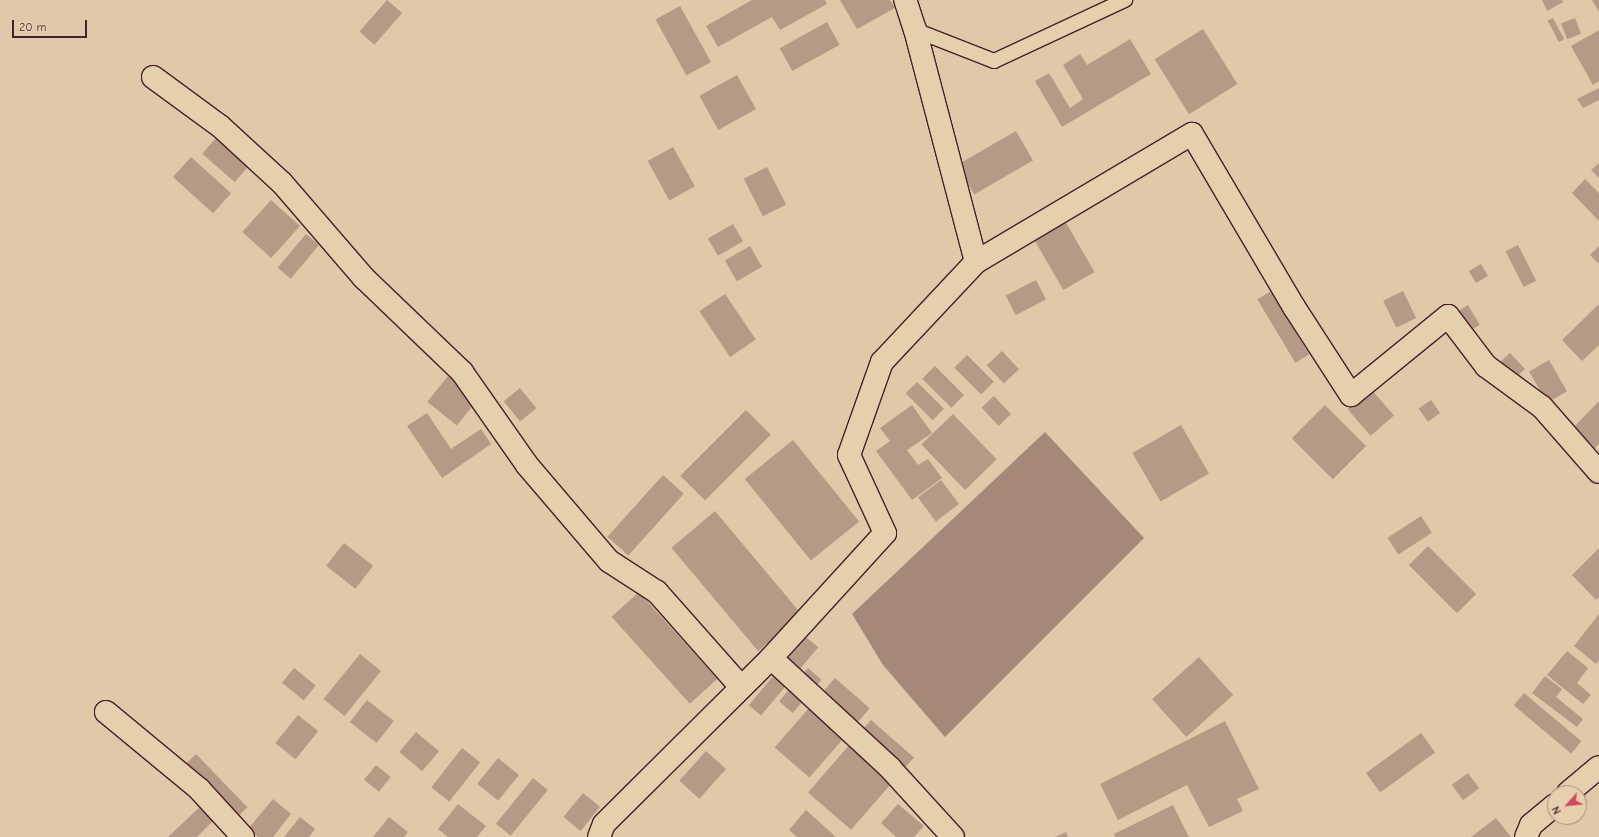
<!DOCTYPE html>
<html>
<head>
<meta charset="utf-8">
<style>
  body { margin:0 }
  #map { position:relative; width:1599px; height:837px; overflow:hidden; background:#dfc9a9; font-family:"Comic Neue",sans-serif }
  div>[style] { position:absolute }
  .water>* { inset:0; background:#a58879 }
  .building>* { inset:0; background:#b59a86; transform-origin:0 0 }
  .roads { filter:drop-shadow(1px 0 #4a1f2b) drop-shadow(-1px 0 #4a1f2b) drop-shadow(0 1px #4a1f2b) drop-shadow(0 -1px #4a1f2b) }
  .lane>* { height:14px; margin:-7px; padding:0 7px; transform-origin:7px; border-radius:7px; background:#e5d0ae }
  .street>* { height:22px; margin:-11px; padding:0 11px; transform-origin:11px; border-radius:11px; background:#e5d0ae }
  span { translate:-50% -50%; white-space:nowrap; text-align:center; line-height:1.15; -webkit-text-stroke:4px #e5d0ae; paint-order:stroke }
  .north { position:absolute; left:1547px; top:785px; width:40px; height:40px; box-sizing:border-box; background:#e5d0ae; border:1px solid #a7897a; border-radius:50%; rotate:243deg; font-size:11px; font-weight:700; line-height:16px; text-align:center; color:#4a1f2b }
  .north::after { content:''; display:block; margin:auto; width:14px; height:18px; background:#d1495b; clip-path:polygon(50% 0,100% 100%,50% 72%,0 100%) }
  .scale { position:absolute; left:12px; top:20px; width:75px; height:18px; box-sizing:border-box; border:2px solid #4a1f2b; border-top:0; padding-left:5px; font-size:12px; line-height:14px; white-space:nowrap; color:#4a1f2b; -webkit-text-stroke:3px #e5d0ae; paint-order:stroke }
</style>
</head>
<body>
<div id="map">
  <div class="water">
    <i style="clip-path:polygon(1045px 432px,1144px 538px,945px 737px,883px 665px,852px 614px)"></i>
  </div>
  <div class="building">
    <i style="left:387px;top:0;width:20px;height:42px;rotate:41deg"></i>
    <i style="clip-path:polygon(752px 0,825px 0,827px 4px,780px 30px,772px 17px,718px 47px,706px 26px)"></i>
    <i style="clip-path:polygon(840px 0,890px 0,895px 8px,857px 29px)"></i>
    <i style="clip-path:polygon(1542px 0,1562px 0,1563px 2px,1547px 11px)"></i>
    <i style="clip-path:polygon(1592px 0,1599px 0,1599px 12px)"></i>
    <i style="left:680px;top:6px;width:64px;height:28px;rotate:61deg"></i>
    <i style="left:1553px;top:18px;width:24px;height:6px;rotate:62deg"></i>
    <i style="left:1575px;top:18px;width:17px;height:15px;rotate:69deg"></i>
    <i style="left:827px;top:22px;width:26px;height:54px;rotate:61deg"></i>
    <i style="left:1203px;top:29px;width:65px;height:57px;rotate:58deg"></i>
    <i style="clip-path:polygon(1599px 30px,1599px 81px,1593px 85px,1571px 46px)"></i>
    <i style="clip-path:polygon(1130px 39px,1151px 74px,1062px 127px,1035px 81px,1049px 73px,1070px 108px,1083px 99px,1063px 65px,1080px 54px,1087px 65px)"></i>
    <i style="left:737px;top:75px;width:39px;height:43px;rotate:61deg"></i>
    <i style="clip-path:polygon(1599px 88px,1599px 100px,1583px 108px,1577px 99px)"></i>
    <i style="left:1016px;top:131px;width:34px;height:68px;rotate:60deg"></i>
    <i style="left:216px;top:138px;width:43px;height:21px;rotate:41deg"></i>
    <i style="left:673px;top:147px;width:45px;height:29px;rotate:61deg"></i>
    <i style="left:191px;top:157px;width:54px;height:27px;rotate:42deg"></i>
    <i style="clip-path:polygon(1599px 163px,1599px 178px,1591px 170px)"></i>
    <i style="left:767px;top:167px;width:42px;height:26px;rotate:63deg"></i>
    <i style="clip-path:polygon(1585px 179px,1599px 193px,1599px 221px,1572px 193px)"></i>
    <i style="left:271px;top:200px;width:39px;height:43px;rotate:42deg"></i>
    <i style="left:1065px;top:221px;width:59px;height:36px;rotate:60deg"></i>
    <i style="left:733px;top:224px;width:20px;height:29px;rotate:60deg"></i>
    <i style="left:306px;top:234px;width:17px;height:44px;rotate:40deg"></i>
    <i style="left:1518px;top:245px;width:40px;height:14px;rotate:63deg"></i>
    <i style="left:750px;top:246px;width:24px;height:29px;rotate:60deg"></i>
    <i style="clip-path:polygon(1599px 246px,1599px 264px,1590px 255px)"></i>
    <i style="left:1481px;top:264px;width:14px;height:14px;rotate:60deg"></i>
    <i style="left:1036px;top:280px;width:22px;height:34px;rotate:63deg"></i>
    <i style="left:1271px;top:291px;width:74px;height:16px;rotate:59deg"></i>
    <i style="left:1403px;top:291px;width:30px;height:22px;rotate:64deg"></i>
    <i style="left:725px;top:294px;width:55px;height:31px;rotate:56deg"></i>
    <i style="clip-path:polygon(1599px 304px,1599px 345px,1582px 361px,1562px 340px)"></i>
    <i style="left:1468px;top:305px;width:23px;height:11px;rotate:59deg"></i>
    <i style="left:1002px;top:351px;width:25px;height:21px;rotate:47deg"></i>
    <i style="left:1510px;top:353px;width:22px;height:17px;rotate:47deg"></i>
    <i style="left:967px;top:355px;width:38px;height:18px;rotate:45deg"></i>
    <i style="left:1549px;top:360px;width:36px;height:23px;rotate:60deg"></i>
    <i style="left:935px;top:366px;width:41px;height:18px;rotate:45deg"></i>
    <i style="left:448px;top:376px;width:38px;height:33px;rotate:39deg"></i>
    <i style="left:917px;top:382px;width:38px;height:16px;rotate:45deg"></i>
    <i style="left:520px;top:388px;width:26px;height:21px;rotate:51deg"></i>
    <i style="left:1371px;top:389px;width:35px;height:31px;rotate:49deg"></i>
    <i style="left:994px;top:396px;width:25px;height:17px;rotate:47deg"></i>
    <i style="left:1431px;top:400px;width:16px;height:15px;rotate:55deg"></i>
    <i style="clip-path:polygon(1599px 401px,1599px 444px,1595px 448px,1574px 427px)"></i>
    <i style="clip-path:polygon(912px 405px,932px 433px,907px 450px,918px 465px,928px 459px,942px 478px,912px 500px,876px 451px,890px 441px,880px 428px)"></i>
    <i style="left:1325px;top:405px;width:58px;height:47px;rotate:45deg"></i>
    <i style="left:746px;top:410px;width:35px;height:93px;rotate:45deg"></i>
    <i style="clip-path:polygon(427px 413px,451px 449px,481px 429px,491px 444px,442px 478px,407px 426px)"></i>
    <i style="left:953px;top:414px;width:63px;height:44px;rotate:46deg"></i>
    <i style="left:1181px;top:425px;width:56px;height:56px;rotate:60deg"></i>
    <i style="left:793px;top:440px;width:105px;height:62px;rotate:51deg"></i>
    <i style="left:663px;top:475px;width:28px;height:83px;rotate:42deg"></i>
    <i style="left:941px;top:480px;width:30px;height:29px;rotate:53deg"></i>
    <i style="left:715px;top:511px;width:135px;height:57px;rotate:50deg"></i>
    <i style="left:1421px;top:516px;width:20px;height:40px;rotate:57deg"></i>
    <i style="left:344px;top:543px;width:37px;height:29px;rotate:38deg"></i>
    <i style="left:1428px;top:546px;width:68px;height:27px;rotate:45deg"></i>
    <i style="clip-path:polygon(1599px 548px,1599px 597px,1596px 600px,1572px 575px)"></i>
    <i style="left:639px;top:592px;width:117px;height:37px;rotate:48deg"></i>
    <i style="clip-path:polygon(1599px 614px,1599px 660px,1596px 664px,1574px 646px)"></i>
    <i style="left:806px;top:637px;width:16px;height:89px;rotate:40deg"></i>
    <i style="clip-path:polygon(1567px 651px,1588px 668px,1577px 683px,1591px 695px,1583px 704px,1547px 675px)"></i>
    <i style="left:360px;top:654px;width:27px;height:58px;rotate:39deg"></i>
    <i style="left:1199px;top:657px;width:51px;height:63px;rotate:48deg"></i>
    <i style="left:294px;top:668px;width:28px;height:19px;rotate:39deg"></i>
    <i style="left:808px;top:668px;width:18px;height:44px;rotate:41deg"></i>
    <i style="clip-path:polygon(1545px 676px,1562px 689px,1556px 697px,1583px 719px,1577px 727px,1532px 693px)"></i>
    <i style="left:835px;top:678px;width:46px;height:92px;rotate:41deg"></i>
    <i style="left:1524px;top:693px;width:75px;height:16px;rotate:40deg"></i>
    <i style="left:367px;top:700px;width:34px;height:28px;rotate:38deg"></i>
    <i style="left:298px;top:715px;width:26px;height:36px;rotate:39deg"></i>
    <i style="left:871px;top:720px;width:57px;height:96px;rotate:41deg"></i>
    <i style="clip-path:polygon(1225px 721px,1259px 789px,1237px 799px,1243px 811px,1209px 827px,1187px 785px,1118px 820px,1100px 784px)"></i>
    <i style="left:416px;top:732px;width:30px;height:26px;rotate:40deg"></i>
    <i style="left:1421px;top:733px;width:24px;height:68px;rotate:54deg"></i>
    <i style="left:462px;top:748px;width:23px;height:50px;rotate:38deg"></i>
    <i style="left:706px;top:751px;width:27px;height:40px;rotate:42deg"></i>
    <i style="left:196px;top:754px;width:74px;height:21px;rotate:46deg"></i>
    <i style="left:498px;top:758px;width:27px;height:33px;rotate:39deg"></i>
    <i style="left:376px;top:765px;width:19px;height:19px;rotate:39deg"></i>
    <i style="left:1468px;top:773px;width:19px;height:20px;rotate:54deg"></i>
    <i style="left:533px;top:778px;width:19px;height:59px;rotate:39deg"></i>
    <i style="left:583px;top:793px;width:22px;height:31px;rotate:39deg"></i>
    <i style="clip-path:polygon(273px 799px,291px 814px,273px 837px,258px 837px,248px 829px)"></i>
    <i style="clip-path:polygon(203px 804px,216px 818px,197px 837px,168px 837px)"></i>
    <i style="clip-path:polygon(458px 804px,486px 826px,477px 837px,448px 837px,438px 829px)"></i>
    <i style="clip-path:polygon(898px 804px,924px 826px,914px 837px,896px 837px,881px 823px)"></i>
    <i style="clip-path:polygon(1173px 805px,1189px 837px,1115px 837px,1114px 834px)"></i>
    <i style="clip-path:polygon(806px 810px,836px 837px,797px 837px,789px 830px)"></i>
    <i style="clip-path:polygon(300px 817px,315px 829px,309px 837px,284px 837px)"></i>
    <i style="clip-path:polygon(389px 817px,408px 832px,404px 837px,373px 837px)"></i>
    <i style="clip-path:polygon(1496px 818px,1511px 837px,1471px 837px)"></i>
    <i style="clip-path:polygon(1066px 832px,1068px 837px,1055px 837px)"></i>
  </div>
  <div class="roads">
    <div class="lane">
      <i style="left:915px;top:30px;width:85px;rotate:21.4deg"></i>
      <i style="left:994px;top:61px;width:145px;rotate:-25deg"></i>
    </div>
    <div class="street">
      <i style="left:153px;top:77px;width:83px;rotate:36.2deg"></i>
      <i style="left:220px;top:126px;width:84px;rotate:42.6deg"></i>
      <i style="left:282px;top:183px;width:125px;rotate:49.2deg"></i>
      <i style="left:364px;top:278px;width:136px;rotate:43.8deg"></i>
      <i style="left:462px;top:372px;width:113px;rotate:55deg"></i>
      <i style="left:527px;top:465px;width:126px;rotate:49.5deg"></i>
      <i style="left:609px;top:561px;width:57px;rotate:32.9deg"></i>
      <i style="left:657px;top:592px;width:127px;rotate:48.5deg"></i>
      <i style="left:976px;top:262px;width:251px;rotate:-30.7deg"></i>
      <i style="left:1192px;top:134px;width:201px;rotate:59.5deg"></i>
      <i style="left:1294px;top:307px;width:105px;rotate:57.1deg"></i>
      <i style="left:1351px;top:395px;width:125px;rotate:-39.2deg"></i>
      <i style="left:1448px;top:316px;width:63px;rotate:52.8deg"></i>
      <i style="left:1486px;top:366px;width:69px;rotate:36.2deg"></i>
      <i style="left:1542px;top:407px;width:86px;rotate:48.8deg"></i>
      <i style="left:771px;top:658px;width:162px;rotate:42.7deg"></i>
      <i style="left:890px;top:768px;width:93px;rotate:47.6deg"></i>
      <i style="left:106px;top:712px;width:121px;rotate:39.6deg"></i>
      <i style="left:199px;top:789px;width:65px;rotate:47.5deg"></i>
      <i style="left:1568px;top:793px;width:40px;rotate:-40deg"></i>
      <i style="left:599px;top:837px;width:14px;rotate:-69deg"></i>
      <i style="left:604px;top:824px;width:235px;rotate:-44.8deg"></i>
      <i style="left:771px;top:658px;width:169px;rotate:-47.6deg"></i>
      <i style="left:885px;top:533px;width:86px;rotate:-114.8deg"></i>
      <i style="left:849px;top:455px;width:99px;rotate:-70.5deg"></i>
      <i style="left:882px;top:362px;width:137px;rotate:-46.8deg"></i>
      <i style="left:976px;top:262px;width:240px;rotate:-104.7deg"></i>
      <i style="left:915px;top:30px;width:32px;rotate:-108deg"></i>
      <i style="left:1526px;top:837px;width:13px;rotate:-67deg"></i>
      <i style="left:1531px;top:825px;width:31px;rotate:-40deg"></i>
    </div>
  </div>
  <div class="north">N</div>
  <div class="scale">20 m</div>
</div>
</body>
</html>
